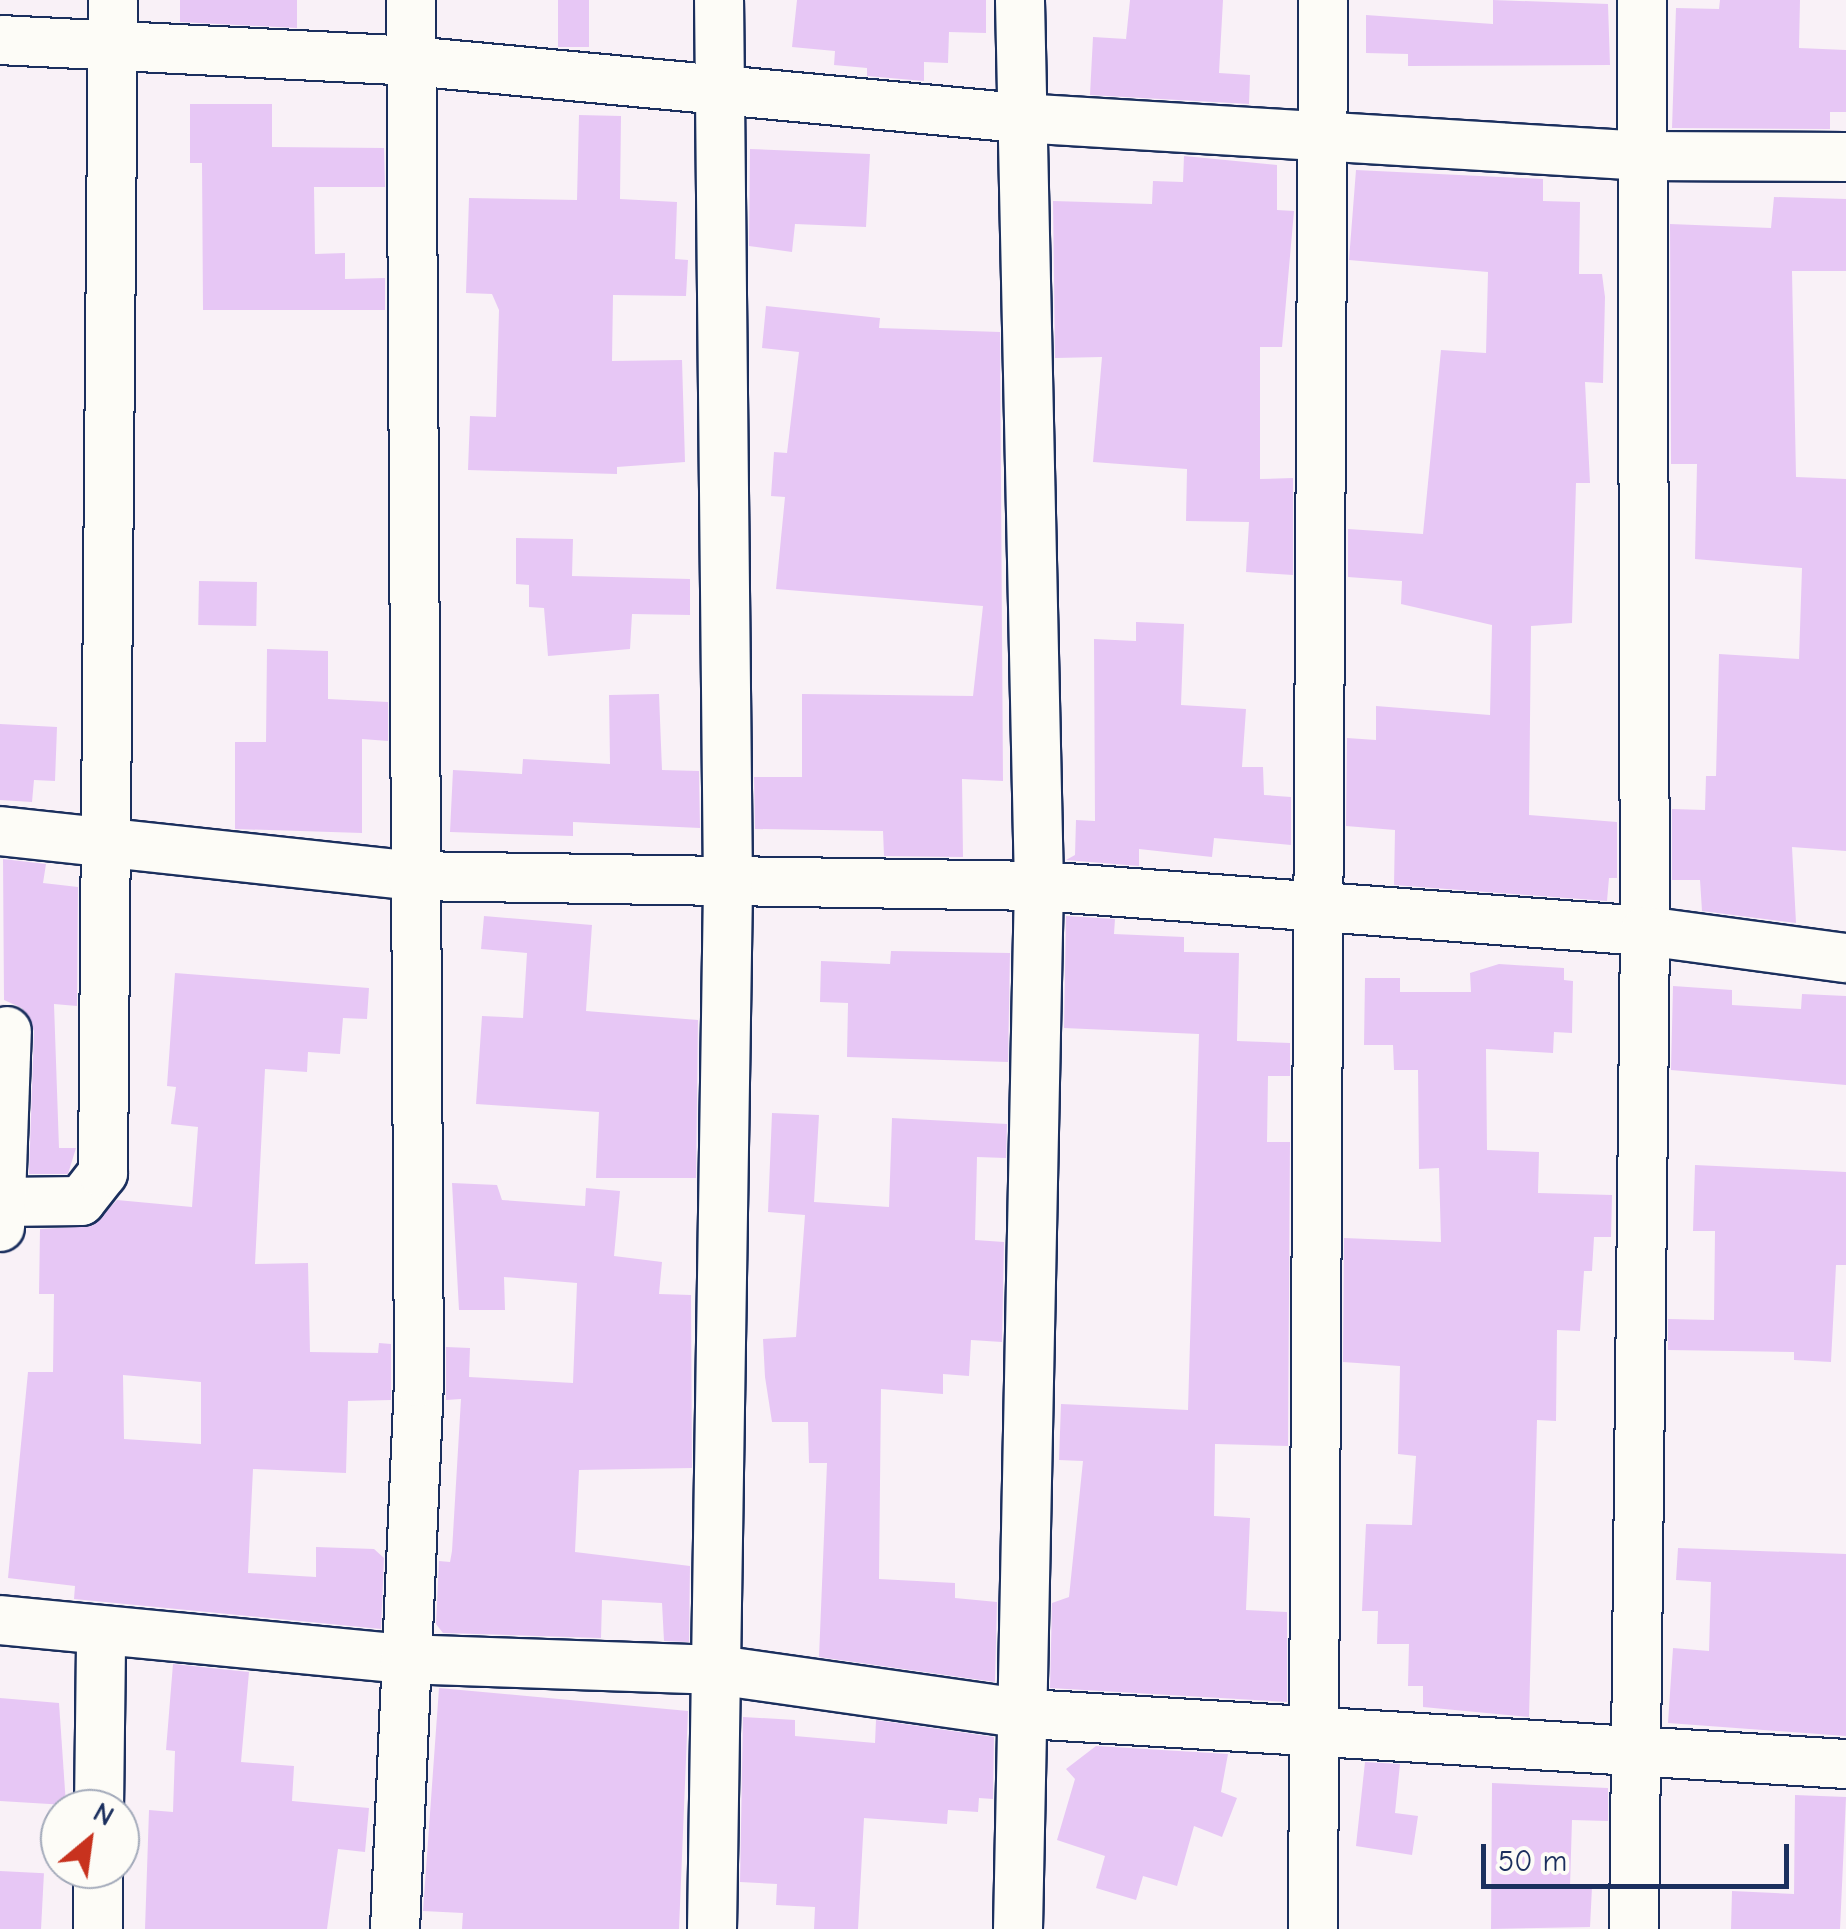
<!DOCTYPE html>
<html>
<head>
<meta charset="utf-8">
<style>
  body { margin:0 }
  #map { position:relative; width:1846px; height:1929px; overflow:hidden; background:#f9f1f7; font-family:"Comic Neue",sans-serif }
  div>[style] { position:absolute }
  .building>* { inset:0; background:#e7c7f5; transform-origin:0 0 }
  .roads { filter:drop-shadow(2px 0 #1b2f5e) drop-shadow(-2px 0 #1b2f5e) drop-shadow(0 2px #1b2f5e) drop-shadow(0 -2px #1b2f5e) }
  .minor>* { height:48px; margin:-24px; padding:0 24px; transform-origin:24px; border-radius:24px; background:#fdfcf7 }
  span { translate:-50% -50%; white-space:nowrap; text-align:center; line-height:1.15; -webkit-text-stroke:8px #fdfcf7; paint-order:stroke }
  .north { position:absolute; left:40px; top:1789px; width:100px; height:100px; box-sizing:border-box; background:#fdfcf7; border:2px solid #a3aaba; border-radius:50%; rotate:29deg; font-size:28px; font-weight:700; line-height:40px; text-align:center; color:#1b2f5e }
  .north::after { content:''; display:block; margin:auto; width:35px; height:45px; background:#c8321e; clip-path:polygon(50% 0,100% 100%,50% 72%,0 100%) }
  .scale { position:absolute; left:1481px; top:1844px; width:308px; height:45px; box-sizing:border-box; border:5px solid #1b2f5e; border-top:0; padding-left:12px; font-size:30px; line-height:35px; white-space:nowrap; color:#1b2f5e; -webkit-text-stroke:8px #fdfcf7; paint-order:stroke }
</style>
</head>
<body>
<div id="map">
  <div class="building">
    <i style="clip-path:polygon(180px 0,297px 0,297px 28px,180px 22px)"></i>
    <i style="left:558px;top:0;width:31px;height:47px"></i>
    <i style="clip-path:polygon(797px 0,986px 0,986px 33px,949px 32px,948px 63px,924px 62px,924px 81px,867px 76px,867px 68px,834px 65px,835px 51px,792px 47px)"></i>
    <i style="clip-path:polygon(1130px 0,1223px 0,1219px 73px,1250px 75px,1249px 104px,1090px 95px,1093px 37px,1126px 39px)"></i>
    <i style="clip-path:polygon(1493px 0,1608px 4px,1610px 65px,1408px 66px,1408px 54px,1366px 53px,1366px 15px,1493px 24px)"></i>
    <i style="clip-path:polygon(1720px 0,1800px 0,1799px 48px,1846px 50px,1846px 112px,1830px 112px,1830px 129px,1672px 128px,1676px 8px,1719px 9px)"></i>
    <i style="clip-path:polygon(190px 104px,272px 104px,272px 147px,384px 148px,385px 187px,314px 187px,315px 254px,345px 253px,345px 279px,385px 278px,385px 310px,203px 310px,202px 163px,190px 163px)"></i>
    <i style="clip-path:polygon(579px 115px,621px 116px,620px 199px,677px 202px,675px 259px,688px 260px,686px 296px,613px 295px,612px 361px,682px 360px,685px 462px,617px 467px,617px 474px,468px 470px,470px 416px,496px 417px,499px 310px,492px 294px,466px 293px,469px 198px,577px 200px)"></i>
    <i style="clip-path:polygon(750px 149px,870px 154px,866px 227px,795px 224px,792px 252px,749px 246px)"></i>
    <i style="clip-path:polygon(1184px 156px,1277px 165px,1277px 210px,1294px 211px,1282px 347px,1260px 347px,1260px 479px,1293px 478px,1293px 575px,1246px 572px,1249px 522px,1186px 521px,1187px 469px,1093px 462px,1102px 357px,1055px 358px,1053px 201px,1152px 204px,1153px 181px,1183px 182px)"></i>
    <i style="clip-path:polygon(1356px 170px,1543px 179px,1543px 201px,1580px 202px,1579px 274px,1602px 274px,1605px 297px,1603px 383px,1585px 382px,1590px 483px,1576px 483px,1572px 623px,1531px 626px,1529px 815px,1617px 822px,1617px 878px,1609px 878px,1607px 901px,1394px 885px,1395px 830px,1346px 826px,1347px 738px,1376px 740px,1376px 706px,1490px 715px,1492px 625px,1401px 604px,1402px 581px,1348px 577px,1348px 529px,1423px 534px,1441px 350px,1486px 353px,1488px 272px,1349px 260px)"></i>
    <i style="clip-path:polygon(1774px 197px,1846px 199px,1846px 271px,1792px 271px,1796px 477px,1846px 479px,1846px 851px,1792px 847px,1796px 923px,1702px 911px,1700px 880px,1672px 880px,1672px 809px,1705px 810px,1706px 776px,1716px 776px,1719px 654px,1799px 659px,1802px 568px,1695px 559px,1697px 464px,1671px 464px,1670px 224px,1771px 228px)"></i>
    <i style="clip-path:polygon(766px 306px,880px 318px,879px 328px,1000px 332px,1003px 781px,962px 779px,963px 857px,884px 856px,883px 831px,755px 829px,754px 777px,802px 777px,802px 694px,973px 696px,983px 606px,776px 589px,785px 497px,771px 496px,774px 452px,787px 453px,799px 352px,762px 348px)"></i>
    <i style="clip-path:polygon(516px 538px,573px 539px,572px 576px,690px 579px,690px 615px,632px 614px,630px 649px,548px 656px,544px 608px,529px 607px,529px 585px,516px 584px)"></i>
    <i style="left:199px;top:581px;width:58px;height:44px;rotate:1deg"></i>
    <i style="clip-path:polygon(1136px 622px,1184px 624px,1181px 705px,1246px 709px,1242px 767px,1263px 767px,1264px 795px,1291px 797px,1291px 845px,1214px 838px,1212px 857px,1139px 849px,1139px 866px,1066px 860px,1075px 855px,1076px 820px,1095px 821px,1094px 639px,1136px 641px)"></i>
    <i style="clip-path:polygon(267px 649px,328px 651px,328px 699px,388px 702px,388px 741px,362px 739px,362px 833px,235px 829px,235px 742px,266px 742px)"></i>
    <i style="clip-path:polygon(659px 694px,662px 770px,699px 771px,700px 828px,573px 822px,573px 836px,450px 832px,453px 770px,522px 774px,523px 759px,610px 764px,609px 695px)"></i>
    <i style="clip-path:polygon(0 724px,57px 727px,55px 781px,34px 780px,32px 802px,0 800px)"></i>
    <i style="clip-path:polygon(3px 859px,46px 864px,43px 883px,78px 887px,77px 1006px,54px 1004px,59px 1148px,76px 1148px,68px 1174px,29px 1174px,34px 1031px,22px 1008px,4px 1000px)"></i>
    <i style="clip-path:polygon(484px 916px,592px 925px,586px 1011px,698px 1020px,696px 1178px,596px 1178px,599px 1112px,476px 1104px,482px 1016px,523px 1018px,527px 953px,481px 949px)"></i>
    <i style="clip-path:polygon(1066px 916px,1115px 919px,1114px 934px,1184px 937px,1184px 952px,1239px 953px,1237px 1041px,1290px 1043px,1290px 1076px,1268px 1076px,1267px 1142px,1290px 1142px,1288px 1446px,1215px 1444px,1214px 1516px,1250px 1518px,1246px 1610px,1287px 1612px,1287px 1702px,1050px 1688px,1052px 1603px,1069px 1597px,1083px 1461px,1059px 1460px,1061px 1404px,1188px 1410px,1199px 1034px,1064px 1028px)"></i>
    <i style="clip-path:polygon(891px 951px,1010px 953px,1008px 1062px,847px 1057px,848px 1003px,820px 1002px,821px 961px,890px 964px)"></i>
    <i style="clip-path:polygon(1499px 964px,1564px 968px,1564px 980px,1573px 981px,1572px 1033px,1554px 1032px,1553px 1053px,1486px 1049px,1487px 1150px,1539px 1152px,1538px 1193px,1612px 1195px,1611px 1237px,1594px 1237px,1592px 1271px,1584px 1271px,1580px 1331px,1557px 1330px,1556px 1421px,1537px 1420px,1529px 1717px,1423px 1707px,1423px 1686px,1408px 1686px,1409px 1644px,1377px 1644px,1378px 1611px,1362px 1611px,1366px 1524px,1412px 1525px,1416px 1456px,1398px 1454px,1400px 1366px,1343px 1362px,1344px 1238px,1441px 1242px,1439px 1168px,1419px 1169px,1418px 1070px,1394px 1070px,1393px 1045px,1364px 1045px,1365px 978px,1400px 978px,1400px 992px,1471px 992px,1470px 973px)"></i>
    <i style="clip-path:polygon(evenodd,175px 973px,369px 988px,367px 1019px,343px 1018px,340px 1054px,308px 1052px,307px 1072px,265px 1069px,255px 1264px,308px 1263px,310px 1352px,378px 1353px,379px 1343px,391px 1344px,391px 1400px,348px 1401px,346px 1473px,253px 1469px,248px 1573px,316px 1577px,316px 1547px,374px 1549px,384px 1558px,381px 1629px,74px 1599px,75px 1586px,8px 1578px,28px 1372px,53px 1372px,54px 1294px,39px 1294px,40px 1229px,92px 1226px,117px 1200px,192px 1207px,198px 1127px,171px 1124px,176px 1087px,167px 1086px,175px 973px,123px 1375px,201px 1382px,201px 1444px,124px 1439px,123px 1375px)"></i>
    <i style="clip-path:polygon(1673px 986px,1732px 990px,1732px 1005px,1801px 1009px,1802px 994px,1846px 996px,1846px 1085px,1671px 1070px)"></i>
    <i style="clip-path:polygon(772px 1113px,819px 1115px,814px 1202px,889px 1207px,892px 1118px,1007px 1124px,1006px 1158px,977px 1157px,975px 1240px,1004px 1242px,1002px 1342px,971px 1340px,969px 1376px,943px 1374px,943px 1394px,881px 1389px,879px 1579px,955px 1583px,955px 1598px,997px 1602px,995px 1682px,819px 1657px,827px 1463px,809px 1463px,808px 1422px,772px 1422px,765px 1377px,763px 1339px,796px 1337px,805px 1215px,768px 1212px)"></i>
    <i style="clip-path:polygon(1695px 1165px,1846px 1172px,1846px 1265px,1836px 1265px,1831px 1362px,1794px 1360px,1794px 1352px,1668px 1350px,1668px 1319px,1714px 1320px,1715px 1231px,1693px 1231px)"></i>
    <i style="clip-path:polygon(452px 1183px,497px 1185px,502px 1200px,585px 1206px,586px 1188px,620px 1191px,614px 1256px,662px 1262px,659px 1294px,691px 1295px,692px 1468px,579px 1470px,575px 1552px,690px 1566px,689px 1642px,664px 1641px,662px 1603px,602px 1600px,601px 1638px,443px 1633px,436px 1624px,439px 1561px,450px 1562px,452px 1551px,461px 1399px,446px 1400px,446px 1347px,470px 1348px,469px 1377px,573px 1383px,577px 1283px,504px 1277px,505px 1310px,459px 1310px)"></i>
    <i style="clip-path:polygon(1678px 1548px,1846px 1554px,1846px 1736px,1668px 1723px,1673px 1648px,1709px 1651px,1711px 1582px,1676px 1580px)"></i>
    <i style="clip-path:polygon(173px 1664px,249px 1672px,241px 1762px,294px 1766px,292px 1801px,369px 1808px,365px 1852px,338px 1849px,327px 1929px,145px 1929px,149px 1810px,173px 1812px,175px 1751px,166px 1750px)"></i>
    <i style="clip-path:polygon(439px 1688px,688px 1711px,679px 1929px,462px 1929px,463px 1913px,423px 1911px)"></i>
    <i style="clip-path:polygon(0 1698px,59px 1703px,66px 1805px,0 1801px)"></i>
    <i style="clip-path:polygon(743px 1717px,795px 1720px,795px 1736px,875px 1743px,876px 1720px,994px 1737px,993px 1799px,979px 1798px,978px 1812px,948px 1810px,947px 1824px,864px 1818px,858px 1929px,814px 1929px,815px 1907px,776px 1905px,777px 1884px,740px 1882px)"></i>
    <i style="clip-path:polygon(1096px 1746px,1228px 1754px,1221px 1792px,1237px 1798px,1222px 1837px,1194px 1826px,1177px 1886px,1143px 1876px,1136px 1900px,1096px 1888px,1105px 1856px,1057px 1840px,1075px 1779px,1066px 1769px)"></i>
    <i style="clip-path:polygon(1365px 1762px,1400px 1764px,1395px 1813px,1418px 1816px,1412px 1855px,1356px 1846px)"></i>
    <i style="clip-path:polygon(1492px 1783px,1608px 1788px,1608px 1821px,1572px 1820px,1570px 1886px,1592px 1887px,1590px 1927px,1491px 1929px)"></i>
    <i style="clip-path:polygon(1795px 1795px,1846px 1797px,1840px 1929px,1731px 1929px,1732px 1891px,1794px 1894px)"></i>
    <i style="left:0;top:1871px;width:44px;height:58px;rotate:3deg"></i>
  </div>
  <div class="roads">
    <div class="minor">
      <i style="left:1642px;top:0;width:931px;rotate:89.82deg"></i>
      <i style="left:1645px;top:931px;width:203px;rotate:7.7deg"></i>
      <i style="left:0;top:40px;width:412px;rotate:2.9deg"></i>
      <i style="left:411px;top:61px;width:612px;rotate:5.35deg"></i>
      <i style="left:1020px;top:118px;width:626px;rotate:3.48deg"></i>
      <i style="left:1645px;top:156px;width:201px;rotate:0.3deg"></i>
      <i style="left:0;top:831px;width:413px;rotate:6.2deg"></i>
      <i style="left:411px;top:876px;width:628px;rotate:0.91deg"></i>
      <i style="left:1039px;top:886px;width:608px;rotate:4.25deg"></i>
      <i style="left:1645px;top:931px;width:998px;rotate:90.63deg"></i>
      <i style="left:1px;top:1202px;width:80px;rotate:-0.7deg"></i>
      <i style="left:81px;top:1201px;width:36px;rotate:-52deg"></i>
      <i style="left:103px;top:1173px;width:1173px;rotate:-89.51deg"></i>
      <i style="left:0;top:1227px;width:196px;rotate:-88deg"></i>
      <i style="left:0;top:1620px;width:407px;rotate:5.5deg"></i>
      <i style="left:405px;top:1659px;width:312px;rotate:2deg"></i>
      <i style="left:717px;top:1670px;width:314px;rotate:8.1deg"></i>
      <i style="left:1028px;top:1714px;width:820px;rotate:3.5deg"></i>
      <i style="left:99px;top:1809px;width:176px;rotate:-89.3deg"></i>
      <i style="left:98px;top:1929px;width:60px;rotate:-90deg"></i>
      <i style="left:395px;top:1929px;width:548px;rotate:-87.49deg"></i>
      <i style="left:419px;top:1382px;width:1382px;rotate:-90.33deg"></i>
      <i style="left:712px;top:1929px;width:1043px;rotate:-89.12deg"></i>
      <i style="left:728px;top:886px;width:886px;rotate:-90.58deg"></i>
      <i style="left:1018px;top:1929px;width:1043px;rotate:-88.85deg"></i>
      <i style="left:1039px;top:886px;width:886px;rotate:-91.23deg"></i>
      <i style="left:1313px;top:1929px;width:1929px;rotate:-89.7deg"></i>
    </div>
  </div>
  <div class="north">N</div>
  <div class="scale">50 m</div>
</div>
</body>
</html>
